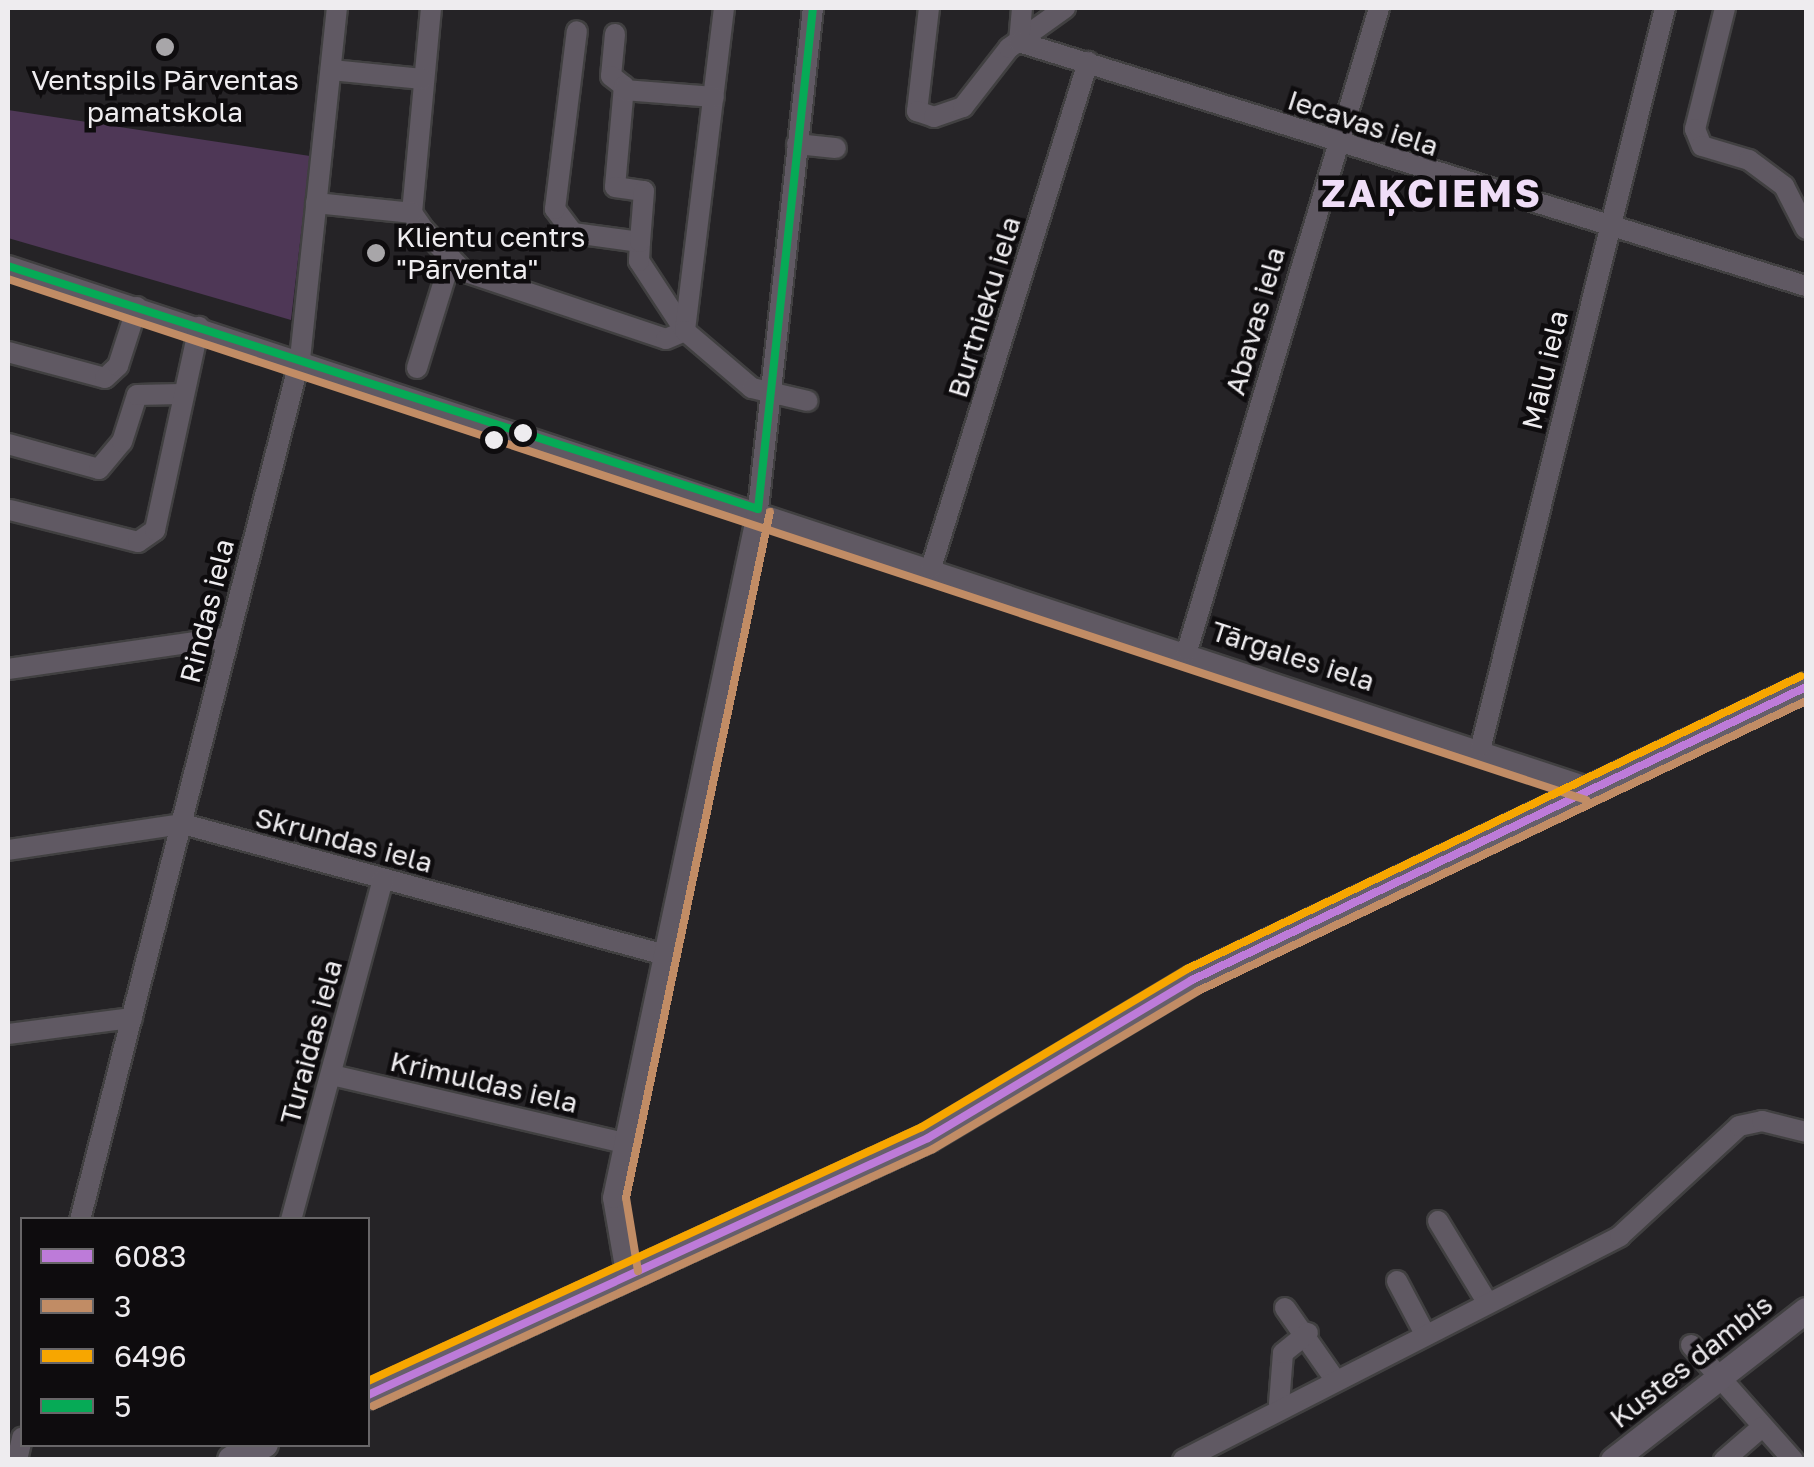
<!DOCTYPE html>
<html>
<head>
<meta charset="utf-8">
<style>
  body { margin:0 }
  #map { position:relative; width:1814px; height:1467px; overflow:hidden; background:#252326; font-family:"Golos Text",sans-serif }
  div>[style] { position:absolute }
  .green>* { inset:0; background:#4e3756 }
  .roads { filter:drop-shadow(2px 0 #414041) drop-shadow(-2px 0 #414041) drop-shadow(0 2px #414041) drop-shadow(0 -2px #414041) }
  .minor>* { height:20px; margin:-10px; padding:0 10px; transform-origin:10px; border-radius:10px; background:#605963 }
  .major>* { height:25px; margin:-12.5px; padding:0 12.5px; transform-origin:12.5px; border-radius:12.5px; background:#615965 }
  .highway>* { height:28px; margin:-14px; padding:0 14px; transform-origin:14px; border-radius:14px; background:#665f6a }
  .bus-1>* { height:8px; margin:-4px; padding:0 4px; transform-origin:4px; border-radius:4px; background:#bd7bd9 }
  .bus-2>* { height:8px; margin:-4px; padding:0 4px; transform-origin:4px; border-radius:4px; background:#c18c65 }
  .bus-3>* { height:8px; margin:-4px; padding:0 4px; transform-origin:4px; border-radius:4px; background:#f7a600 }
  .bus-4>* { height:8px; margin:-4px; padding:0 4px; transform-origin:4px; border-radius:4px; background:#06aa56 }
  .dots>* { width:28px; height:28px; translate:-50% -50%; box-sizing:border-box; border:5px solid #0e0c0e; border-radius:50% }
  span { translate:-50% -50%; white-space:nowrap; text-align:center; line-height:1.15; -webkit-text-stroke:9px #0e0c0e; paint-order:stroke }
  .poi-label { font-size:28px; color:#eeecef }
  .left { translate:0 -50%; text-align:left }
  .street-label { font-size:28px; color:#eeecef }
  .district-label { font-size:38px; color:#efddf7; font-weight:700; letter-spacing:2.5px }
  .frame { position:absolute; inset:0; border:10px solid #eeecef; pointer-events:none }
  .legend { position:absolute; left:20px; top:1217px; width:350px; height:230px; box-sizing:border-box; background:#0e0c0e; border:2px solid #686668; margin:0; padding:12px 18px; list-style:none; font-size:30px; color:#eeecef }
  .legend li { display:flex; align-items:center; gap:20px; height:50px }
  .legend b { width:50px; border:2px solid #686668 }
</style>
</head>
<body>
<div id="map">
  <div class="green">
    <i style="clip-path:polygon(8px 110px,310px 156px,291px 320px,8px 238px)"></i>
  </div>
  <div class="roads">
    <div class="minor">
      <i style="left:431px;top:8px;width:206px;rotate:95.3deg"></i>
      <i style="left:412px;top:213px;width:19px;rotate:55deg"></i>
      <i style="left:423px;top:229px;width:58px;rotate:46.4deg"></i>
      <i style="left:463px;top:271px;width:214px;rotate:18.5deg"></i>
      <i style="left:666px;top:339px;width:21px;rotate:-23deg"></i>
      <i style="left:685px;top:331px;width:84px;rotate:-123.3deg"></i>
      <i style="left:639px;top:261px;width:19px;rotate:-87deg"></i>
      <i style="left:640px;top:242px;width:68px;rotate:-172.3deg"></i>
      <i style="left:573px;top:233px;width:30px;rotate:-127deg"></i>
      <i style="left:555px;top:209px;width:179px;rotate:-83deg"></i>
      <i style="left:724px;top:8px;width:325px;rotate:96.9deg"></i>
      <i style="left:685px;top:331px;width:88px;rotate:40.4deg"></i>
      <i style="left:752px;top:388px;width:57px;rotate:13.1deg"></i>
      <i style="left:929px;top:8px;width:104px;rotate:96.6deg"></i>
      <i style="left:917px;top:111px;width:18px;rotate:19deg"></i>
      <i style="left:934px;top:117px;width:31px;rotate:-19deg"></i>
      <i style="left:963px;top:107px;width:75px;rotate:-52.1deg"></i>
      <i style="left:1009px;top:48px;width:69px;rotate:-35.5deg"></i>
      <i style="left:1022px;top:8px;width:34px;rotate:95deg"></i>
      <i style="left:1019px;top:42px;width:824px;rotate:17.23deg"></i>
      <i style="left:1725px;top:8px;width:125px;rotate:103.9deg"></i>
      <i style="left:1695px;top:129px;width:18px;rotate:68deg"></i>
      <i style="left:1702px;top:146px;width:49px;rotate:16.6deg"></i>
      <i style="left:1749px;top:160px;width:44px;rotate:36.6deg"></i>
      <i style="left:1784px;top:186px;width:48px;rotate:62.9deg"></i>
      <i style="left:615px;top:34px;width:42px;rotate:95.4deg"></i>
      <i style="left:611px;top:76px;width:16px;rotate:38deg"></i>
      <i style="left:624px;top:86px;width:101px;rotate:95.1deg"></i>
      <i style="left:615px;top:187px;width:29px;rotate:8deg"></i>
      <i style="left:644px;top:191px;width:51px;rotate:94.5deg"></i>
      <i style="left:331px;top:70px;width:92px;rotate:5.6deg"></i>
      <i style="left:624px;top:90px;width:90px;rotate:4.4deg"></i>
      <i style="left:797px;top:144px;width:39px;rotate:6deg"></i>
      <i style="left:316px;top:203px;width:97px;rotate:5.9deg"></i>
      <i style="left:8px;top:266px;width:1666px;rotate:18.26deg"></i>
      <i style="left:8px;top:352px;width:100px;rotate:15deg"></i>
      <i style="left:105px;top:378px;width:18px;rotate:-43deg"></i>
      <i style="left:118px;top:366px;width:62px;rotate:-72.1deg"></i>
      <i style="left:417px;top:368px;width:115px;rotate:-72.8deg"></i>
      <i style="left:8px;top:444px;width:94px;rotate:15.4deg"></i>
      <i style="left:99px;top:469px;width:35px;rotate:-50deg"></i>
      <i style="left:122px;top:442px;width:49px;rotate:-72.3deg"></i>
      <i style="left:137px;top:395px;width:44px;rotate:-1.3deg"></i>
      <i style="left:10px;top:510px;width:132px;rotate:14deg"></i>
      <i style="left:138px;top:542px;width:21px;rotate:-35deg"></i>
      <i style="left:155px;top:530px;width:208px;rotate:-77.8deg"></i>
      <i style="left:931px;top:568px;width:530px;rotate:-72.76deg"></i>
      <i style="left:1187px;top:651px;width:671px;rotate:-73.37deg"></i>
      <i style="left:8px;top:669px;width:223px;rotate:-8.2deg"></i>
      <i style="left:1481px;top:746px;width:761px;rotate:-76deg"></i>
      <i style="left:8px;top:850px;width:177px;rotate:-8.5deg"></i>
      <i style="left:183px;top:824px;width:497px;rotate:15.2deg"></i>
      <i style="left:8px;top:1034px;width:125px;rotate:-7.4deg"></i>
      <i style="left:332px;top:1075px;width:300px;rotate:13.1deg"></i>
      <i style="left:80px;top:1220px;width:889px;rotate:-75.67deg"></i>
      <i style="left:300px;top:359px;width:353px;rotate:-84deg"></i>
      <i style="left:291px;top:1220px;width:353px;rotate:-74.9deg"></i>
      <i style="left:1438px;top:1221px;width:95px;rotate:58.8deg"></i>
      <i style="left:626px;top:1273px;width:76px;rotate:-99.8deg"></i>
      <i style="left:613px;top:1198px;width:704px;rotate:-78.12deg"></i>
      <i style="left:758px;top:509px;width:504px;rotate:-83.74deg"></i>
      <i style="left:1397px;top:1281px;width:58px;rotate:62.1deg"></i>
      <i style="left:1285px;top:1308px;width:82px;rotate:55deg"></i>
      <i style="left:1691px;top:1345px;width:154px;rotate:48.4deg"></i>
      <i style="left:1279px;top:1404px;width:51px;rotate:-85.5deg"></i>
      <i style="left:1283px;top:1353px;width:32px;rotate:-39deg"></i>
      <i style="left:17px;top:1460px;width:23px;rotate:-77deg"></i>
      <i style="left:1183px;top:1460px;width:491px;rotate:-27.1deg"></i>
      <i style="left:1620px;top:1236px;width:162px;rotate:-42.7deg"></i>
      <i style="left:1739px;top:1126px;width:24px;rotate:-12deg"></i>
      <i style="left:1762px;top:1121px;width:45px;rotate:14deg"></i>
      <i style="left:1724px;top:1460px;width:50px;rotate:-41deg"></i>
    </div>
    <div class="major">
      <i style="left:1613px;top:1460px;width:244px;rotate:-37.9deg"></i>
    </div>
    <div class="highway">
      <i style="left:368px;top:1395px;width:616px;rotate:-24.65deg"></i>
      <i style="left:928px;top:1138px;width:308px;rotate:-30.9deg"></i>
      <i style="left:1192px;top:980px;width:680px;rotate:-25.51deg"></i>
      <i style="left:232px;top:1460px;width:36px;rotate:-27deg"></i>
    </div>
  </div>
  <div class="bus-1">
    <i style="left:368px;top:1395px;width:616px;rotate:-24.65deg"></i>
    <i style="left:928px;top:1138px;width:308px;rotate:-30.9deg"></i>
    <i style="left:1192px;top:980px;width:680px;rotate:-25.51deg"></i>
  </div>
  <div class="bus-2">
    <i style="left:8px;top:279px;width:1662px;rotate:18.27deg"></i>
    <i style="left:638px;top:1271px;width:74px;rotate:-99.3deg"></i>
    <i style="left:626px;top:1198px;width:701px;rotate:-78.15deg"></i>
    <i style="left:373px;top:1406px;width:616px;rotate:-24.65deg"></i>
    <i style="left:933px;top:1149px;width:309px;rotate:-30.8deg"></i>
    <i style="left:1198px;top:991px;width:674px;rotate:-25.5deg"></i>
  </div>
  <div class="bus-3">
    <i style="left:368px;top:1381px;width:609px;rotate:-24.63deg"></i>
    <i style="left:922px;top:1127px;width:309px;rotate:-30.8deg"></i>
    <i style="left:1187px;top:969px;width:680px;rotate:-25.51deg"></i>
  </div>
  <div class="bus-4">
    <i style="left:8px;top:266px;width:788px;rotate:17.95deg"></i>
    <i style="left:758px;top:509px;width:504px;rotate:-83.74deg"></i>
  </div>
  <div class="dots">
    <i style="left:165px;top:47px;background:#a8a6a9"></i>
    <i style="left:376px;top:253px;background:#a8a6a9"></i>
    <i style="left:523px;top:433px;background:#eeecef"></i>
    <i style="left:494px;top:440px;background:#eeecef"></i>
  </div>
  <div class="poi-label">
    <span style="left:165px;top:96px">Ventspils Pārventas<br>pamatskola</span>
    <span class="left" style="left:396px;top:253px">Klientu centrs<br>"Pārventa"</span>
  </div>
  <div class="street-label">
    <span style="left:1363px;top:123px;rotate:18deg">Iecavas iela</span>
    <span style="left:984px;top:307px;rotate:-73deg">Burtnieku iela</span>
    <span style="left:1255px;top:321px;rotate:-74deg">Abavas iela</span>
    <span style="left:1545px;top:370px;rotate:-77deg">Mālu iela</span>
    <span style="left:207px;top:611px;rotate:-76deg">Rindas iela</span>
    <span style="left:1293px;top:656px;rotate:18deg">Tārgales iela</span>
    <span style="left:344px;top:840px;rotate:15deg">Skrundas iela</span>
    <span style="left:311px;top:1042px;rotate:-75deg">Turaidas iela</span>
    <span style="left:484px;top:1082px;rotate:13deg">Krimuldas iela</span>
    <span style="left:1691px;top:1361px;rotate:-38deg">Kustes dambis</span>
  </div>
  <div class="district-label">
    <span style="left:1432px;top:193px">ZAĶCIEMS</span>
  </div>
  <div class="frame"></div>
  <ul class="legend">
  <li><b style="height:12px;background:#bd7bd9"></b>6083</li>
  <li><b style="height:12px;background:#c18c65"></b>3</li>
  <li><b style="height:12px;background:#f7a600"></b>6496</li>
  <li><b style="height:12px;background:#06aa56"></b>5</li>
  </ul>
</div>
</body>
</html>
